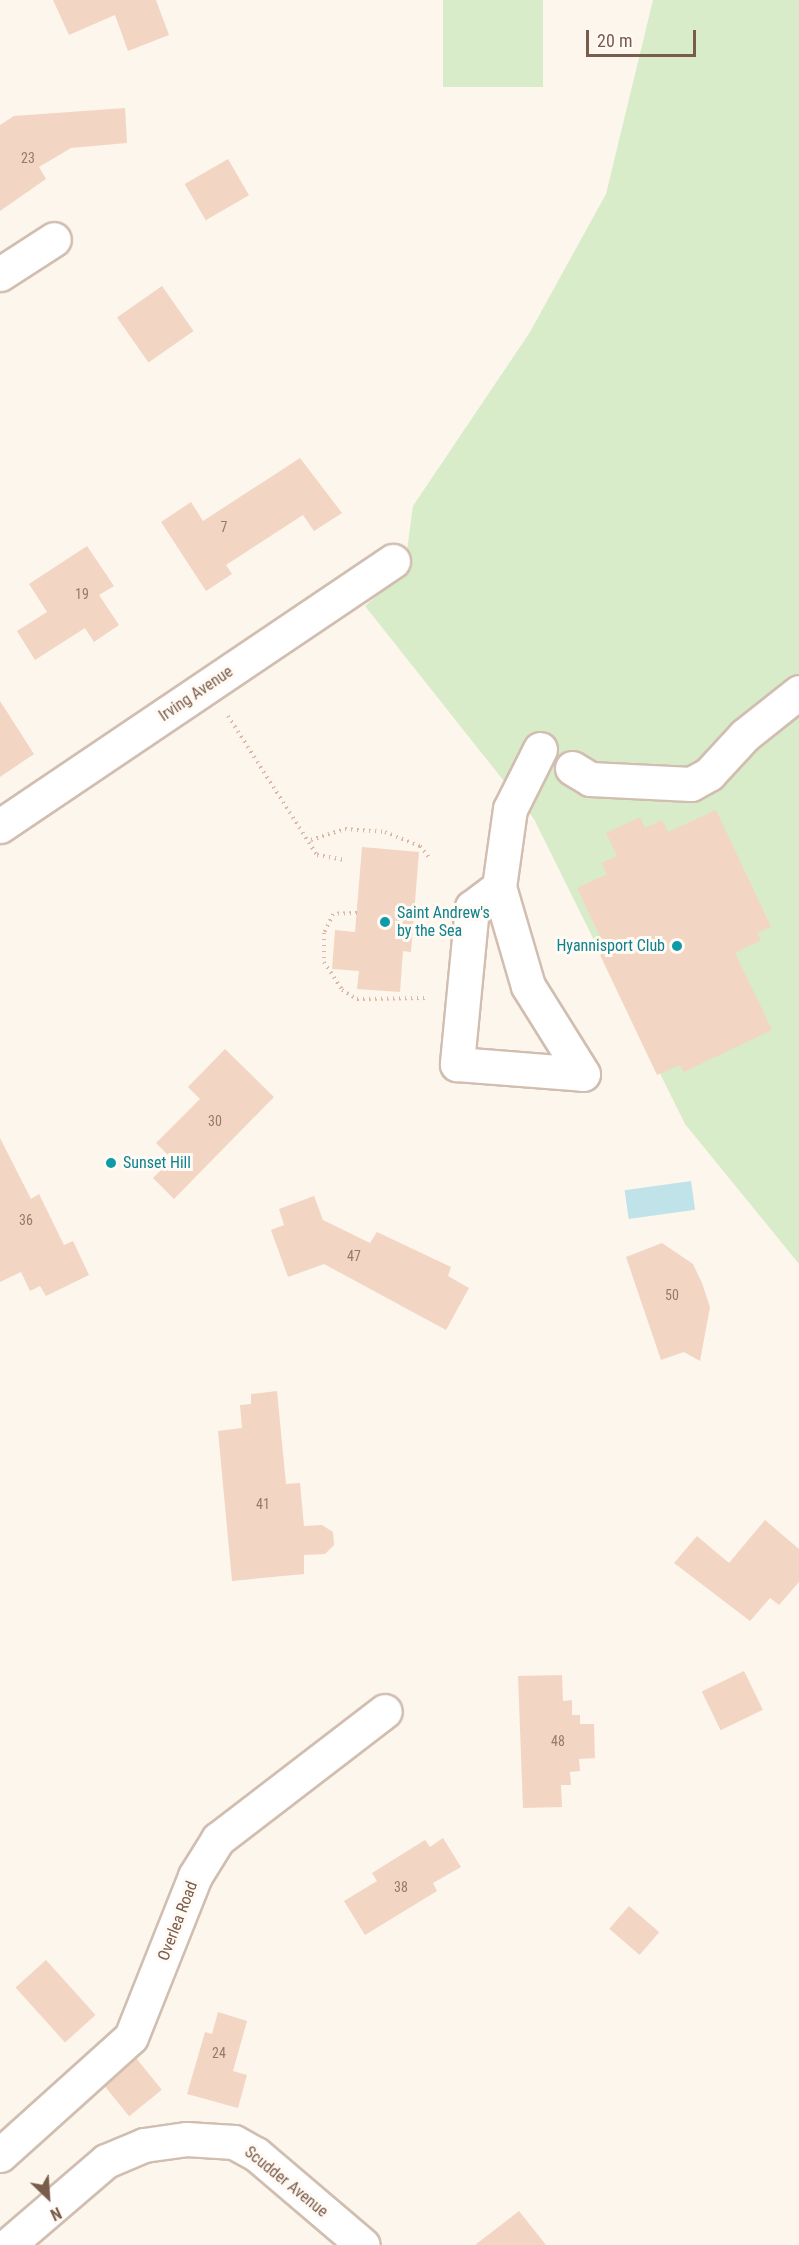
<!DOCTYPE html>
<html>
<head>
<meta charset="utf-8">
<style>
  body { margin:0 }
  #map { position:relative; width:799px; height:2245px; overflow:hidden; background:#fdf6ec; font-family:"Roboto Condensed",sans-serif }
  div>[style] { position:absolute }
  .green>* { inset:0; background:#d8ecc9; transform-origin:0 0 }
  .water>* { inset:0; background:#bfe3e8; transform-origin:0 0 }
  .building>* { inset:0; background:#f3d5c3; transform-origin:0 0 }
  .path>* { height:4px; margin-top:-2px; transform-origin:0; background:repeating-linear-gradient(90deg,#d9b8a5 0 1.5px,transparent 0 6px) }
  .roads { filter:drop-shadow(2px 0 #d1beb0) drop-shadow(-2px 0 #d1beb0) drop-shadow(0 2px #d1beb0) drop-shadow(0 -2px #d1beb0) }
  .minor>* { height:33px; margin:-16.5px; padding:0 16.5px; transform-origin:16.5px; border-radius:16.5px; background:#fff }
  .dots>* { width:16px; height:16px; translate:-50% -50%; box-sizing:border-box; border:3px solid #fffaf3; border-radius:50% }
  span { translate:-50% -50%; white-space:nowrap; text-align:center; line-height:1.15; -webkit-text-stroke:6px #fffaf3; paint-order:stroke }
  .number-label { font-size:14px; color:#987a6a }
  .number-label span { -webkit-text-stroke-width:0 }
  .street-label { font-size:16px; color:#7a5c4d }
  .culture-label { font-size:16px; color:#0d838f }
  .left { translate:0 -50%; text-align:left }
  .right { translate:-100% -50%; text-align:right }
  .north { position:absolute; left:18px; top:2167px; width:60px; height:60px; -webkit-text-stroke:4px #fffaf3; paint-order:stroke; rotate:155deg; font-size:16px; font-weight:700; line-height:24px; text-align:center; color:#7a5c4d }
  .north::after { content:''; display:block; margin:auto; width:21px; height:27px; background:#7a5c4d; clip-path:polygon(50% 0,100% 100%,50% 72%,0 100%) }
  .scale { position:absolute; left:586px; top:30px; width:110px; height:27px; box-sizing:border-box; border:3px solid #7a5c4d; border-top:0; padding-left:8px; font-size:18px; line-height:21px; white-space:nowrap; color:#7a5c4d; -webkit-text-stroke:4px #fffaf3; paint-order:stroke }
</style>
</head>
<body>
<div id="map">
  <div class="green">
    <i style="left:443px;top:0;width:100px;height:87px"></i>
    <i style="clip-path:polygon(653px 0,799px 0,799px 1264px,685px 1124px,534px 819px,365px 606px,404px 572px,413px 506px,530px 332px,606px 194px)"></i>
  </div>
  <div class="water">
    <i style="left:691px;top:1181px;width:29px;height:67px;rotate:82deg"></i>
  </div>
  <div class="building">
    <i style="clip-path:polygon(53px 0,156px 0,169px 35px,128px 51px,115px 15px,69px 35px)"></i>
    <i style="clip-path:polygon(125px 108px,127px 143px,71px 148px,39px 167px,46px 179px,0 211px,0 125px,14px 116px)"></i>
    <i style="left:228px;top:159px;width:42px;height:50px;rotate:60deg"></i>
    <i style="left:162px;top:286px;width:55px;height:55px;rotate:55deg"></i>
    <i style="clip-path:polygon(300px 458px,342px 513px,314px 531px,303px 515px,226px 565px,232px 574px,206px 591px,161px 522px,191px 502px,203px 521px)"></i>
    <i style="clip-path:polygon(87px 546px,114px 586px,99px 595px,119px 625px,94px 642px,85px 628px,35px 660px,17px 631px,47px 612px,29px 584px)"></i>
    <i style="clip-path:polygon(0 701px,34px 754px,0 777px)"></i>
    <i style="clip-path:polygon(716px 810px,771px 927px,757px 933px,761px 940px,735px 953px,772px 1030px,684px 1072px,680px 1065px,657px 1075px,600px 955px,607px 951px,577px 888px,607px 874px,601px 863px,617px 856px,606px 833px,640px 817px,645px 828px,662px 820px,668px 832px)"></i>
    <i style="clip-path:polygon(362px 847px,419px 852px,411px 952px,403px 951px,400px 992px,357px 989px,359px 971px,332px 969px,335px 930px,355px 932px)"></i>
    <i style="clip-path:polygon(225px 1049px,274px 1097px,174px 1199px,153px 1178px,172px 1159px,156px 1143px,200px 1099px,188px 1087px)"></i>
    <i style="clip-path:polygon(0 1138px,31px 1199px,39px 1194px,64px 1245px,73px 1241px,89px 1275px,46px 1296px,40px 1286px,30px 1291px,21px 1272px,0 1282px)"></i>
    <i style="clip-path:polygon(314px 1196px,323px 1220px,370px 1243px,377px 1232px,451px 1267px,448px 1276px,469px 1288px,446px 1330px,324px 1264px,288px 1277px,271px 1230px,284px 1225px,279px 1209px)"></i>
    <i style="clip-path:polygon(662px 1243px,693px 1264px,702px 1283px,710px 1307px,700px 1361px,684px 1352px,661px 1360px,626px 1257px)"></i>
    <i style="clip-path:polygon(277px 1391px,286px 1484px,300px 1483px,304px 1526px,322px 1525px,333px 1532px,334px 1545px,325px 1554px,304px 1555px,304px 1574px,232px 1581px,218px 1431px,242px 1428px,240px 1405px,251px 1404px,251px 1394px)"></i>
    <i style="clip-path:polygon(765px 1520px,799px 1549px,799px 1582px,779px 1605px,770px 1598px,750px 1621px,674px 1563px,697px 1536px,729px 1563px)"></i>
    <i style="left:744px;top:1671px;width:43px;height:47px;rotate:64deg"></i>
    <i style="clip-path:polygon(562px 1675px,563px 1701px,572px 1700px,572px 1715px,580px 1715px,580px 1724px,594px 1724px,595px 1758px,579px 1759px,580px 1771px,570px 1772px,571px 1785px,561px 1785px,562px 1807px,523px 1808px,518px 1676px)"></i>
    <i style="clip-path:polygon(443px 1838px,461px 1867px,433px 1883px,437px 1891px,365px 1935px,344px 1901px,377px 1881px,372px 1873px,425px 1840px,430px 1847px)"></i>
    <i style="left:629px;top:1906px;width:40px;height:30px;rotate:41deg"></i>
    <i style="left:46px;top:1960px;width:74px;height:41px;rotate:48deg"></i>
    <i style="clip-path:polygon(218px 2012px,247px 2021px,233px 2071px,247px 2075px,238px 2108px,187px 2094px,205px 2032px,212px 2034px)"></i>
    <i style="left:136px;top:2058px;width:41px;height:42px;rotate:51deg"></i>
    <i style="clip-path:polygon(519px 2211px,546px 2245px,475px 2245px)"></i>
  </div>
  <div class="path">
    <i style="left:228px;top:716px;width:165px;rotate:57.4deg"></i>
    <i style="left:317px;top:855px;width:27px;rotate:10deg"></i>
    <i style="left:311px;top:840px;width:36px;rotate:-18deg"></i>
    <i style="left:345px;top:829px;width:40px;rotate:4.3deg"></i>
    <i style="left:385px;top:832px;width:38px;rotate:22deg"></i>
    <i style="left:420px;top:846px;width:16px;rotate:52deg"></i>
    <i style="left:357px;top:913px;width:24px;rotate:178deg"></i>
    <i style="left:333px;top:914px;width:21px;rotate:115deg"></i>
    <i style="left:324px;top:933px;width:29px;rotate:90deg"></i>
    <i style="left:324px;top:962px;width:33px;rotate:57deg"></i>
    <i style="left:342px;top:990px;width:17px;rotate:31deg"></i>
    <i style="left:357px;top:999px;width:71px;rotate:-0.8deg"></i>
  </div>
  <div class="roads">
    <div class="minor">
      <i style="left:0;top:274px;width:64px;rotate:-32.9deg"></i>
      <i style="left:572px;top:768px;width:21px;rotate:31deg"></i>
      <i style="left:590px;top:779px;width:101px;rotate:2.8deg"></i>
      <i style="left:691px;top:784px;width:21px;rotate:-29deg"></i>
      <i style="left:709px;top:774px;width:53px;rotate:-47.3deg"></i>
      <i style="left:745px;top:735px;width:69px;rotate:-38.5deg"></i>
      <i style="left:0;top:826px;width:474px;rotate:-34deg"></i>
      <i style="left:499px;top:887px;width:34px;rotate:143deg"></i>
      <i style="left:472px;top:907px;width:158px;rotate:95.5deg"></i>
      <i style="left:457px;top:1064px;width:126px;rotate:4.5deg"></i>
      <i style="left:583px;top:1074px;width:104px;rotate:-122deg"></i>
      <i style="left:528px;top:986px;width:103px;rotate:-106.3deg"></i>
      <i style="left:499px;top:887px;width:79px;rotate:-82deg"></i>
      <i style="left:510px;top:809px;width:67px;rotate:-63.4deg"></i>
      <i style="left:0;top:2155px;width:176px;rotate:-42deg"></i>
      <i style="left:131px;top:2037px;width:173px;rotate:-68.3deg"></i>
      <i style="left:195px;top:1876px;width:44px;rotate:-58.1deg"></i>
      <i style="left:218px;top:1839px;width:210px;rotate:-37.5deg"></i>
      <i style="left:8px;top:2245px;width:129px;rotate:-40.6deg"></i>
      <i style="left:106px;top:2161px;width:41px;rotate:-22.8deg"></i>
      <i style="left:144px;top:2145px;width:42px;rotate:-8.1deg"></i>
      <i style="left:186px;top:2139px;width:48px;rotate:3.6deg"></i>
      <i style="left:234px;top:2142px;width:25px;rotate:29deg"></i>
      <i style="left:256px;top:2154px;width:140px;rotate:40.4deg"></i>
    </div>
  </div>
  <div class="dots">
    <i style="left:385px;top:922px;background:#0f9aa8"></i>
    <i style="left:677px;top:946px;background:#0f9aa8"></i>
    <i style="left:111px;top:1163px;background:#0f9aa8"></i>
  </div>
  <div class="number-label">
    <span style="left:28px;top:158px">23</span>
    <span style="left:224px;top:527px">7</span>
    <span style="left:82px;top:594px">19</span>
    <span style="left:215px;top:1121px">30</span>
    <span style="left:26px;top:1220px">36</span>
    <span style="left:354px;top:1256px">47</span>
    <span style="left:672px;top:1295px">50</span>
    <span style="left:263px;top:1504px">41</span>
    <span style="left:558px;top:1741px">48</span>
    <span style="left:401px;top:1887px">38</span>
    <span style="left:219px;top:2053px">24</span>
  </div>
  <div class="street-label">
    <span style="left:196px;top:694px;rotate:-34deg">Irving Avenue</span>
    <span style="left:178px;top:1921px;rotate:-69deg">Overlea Road</span>
    <span style="left:286px;top:2182px;rotate:39deg">Scudder Avenue</span>
  </div>
  <div class="culture-label">
    <span class="left" style="left:397px;top:922px">Saint Andrew's<br>by the Sea</span>
    <span class="right" style="left:665px;top:946px">Hyannisport Club</span>
    <span class="left" style="left:123px;top:1163px">Sunset Hill</span>
  </div>
  <div class="north">N</div>
  <div class="scale">20 m</div>
</div>
</body>
</html>
